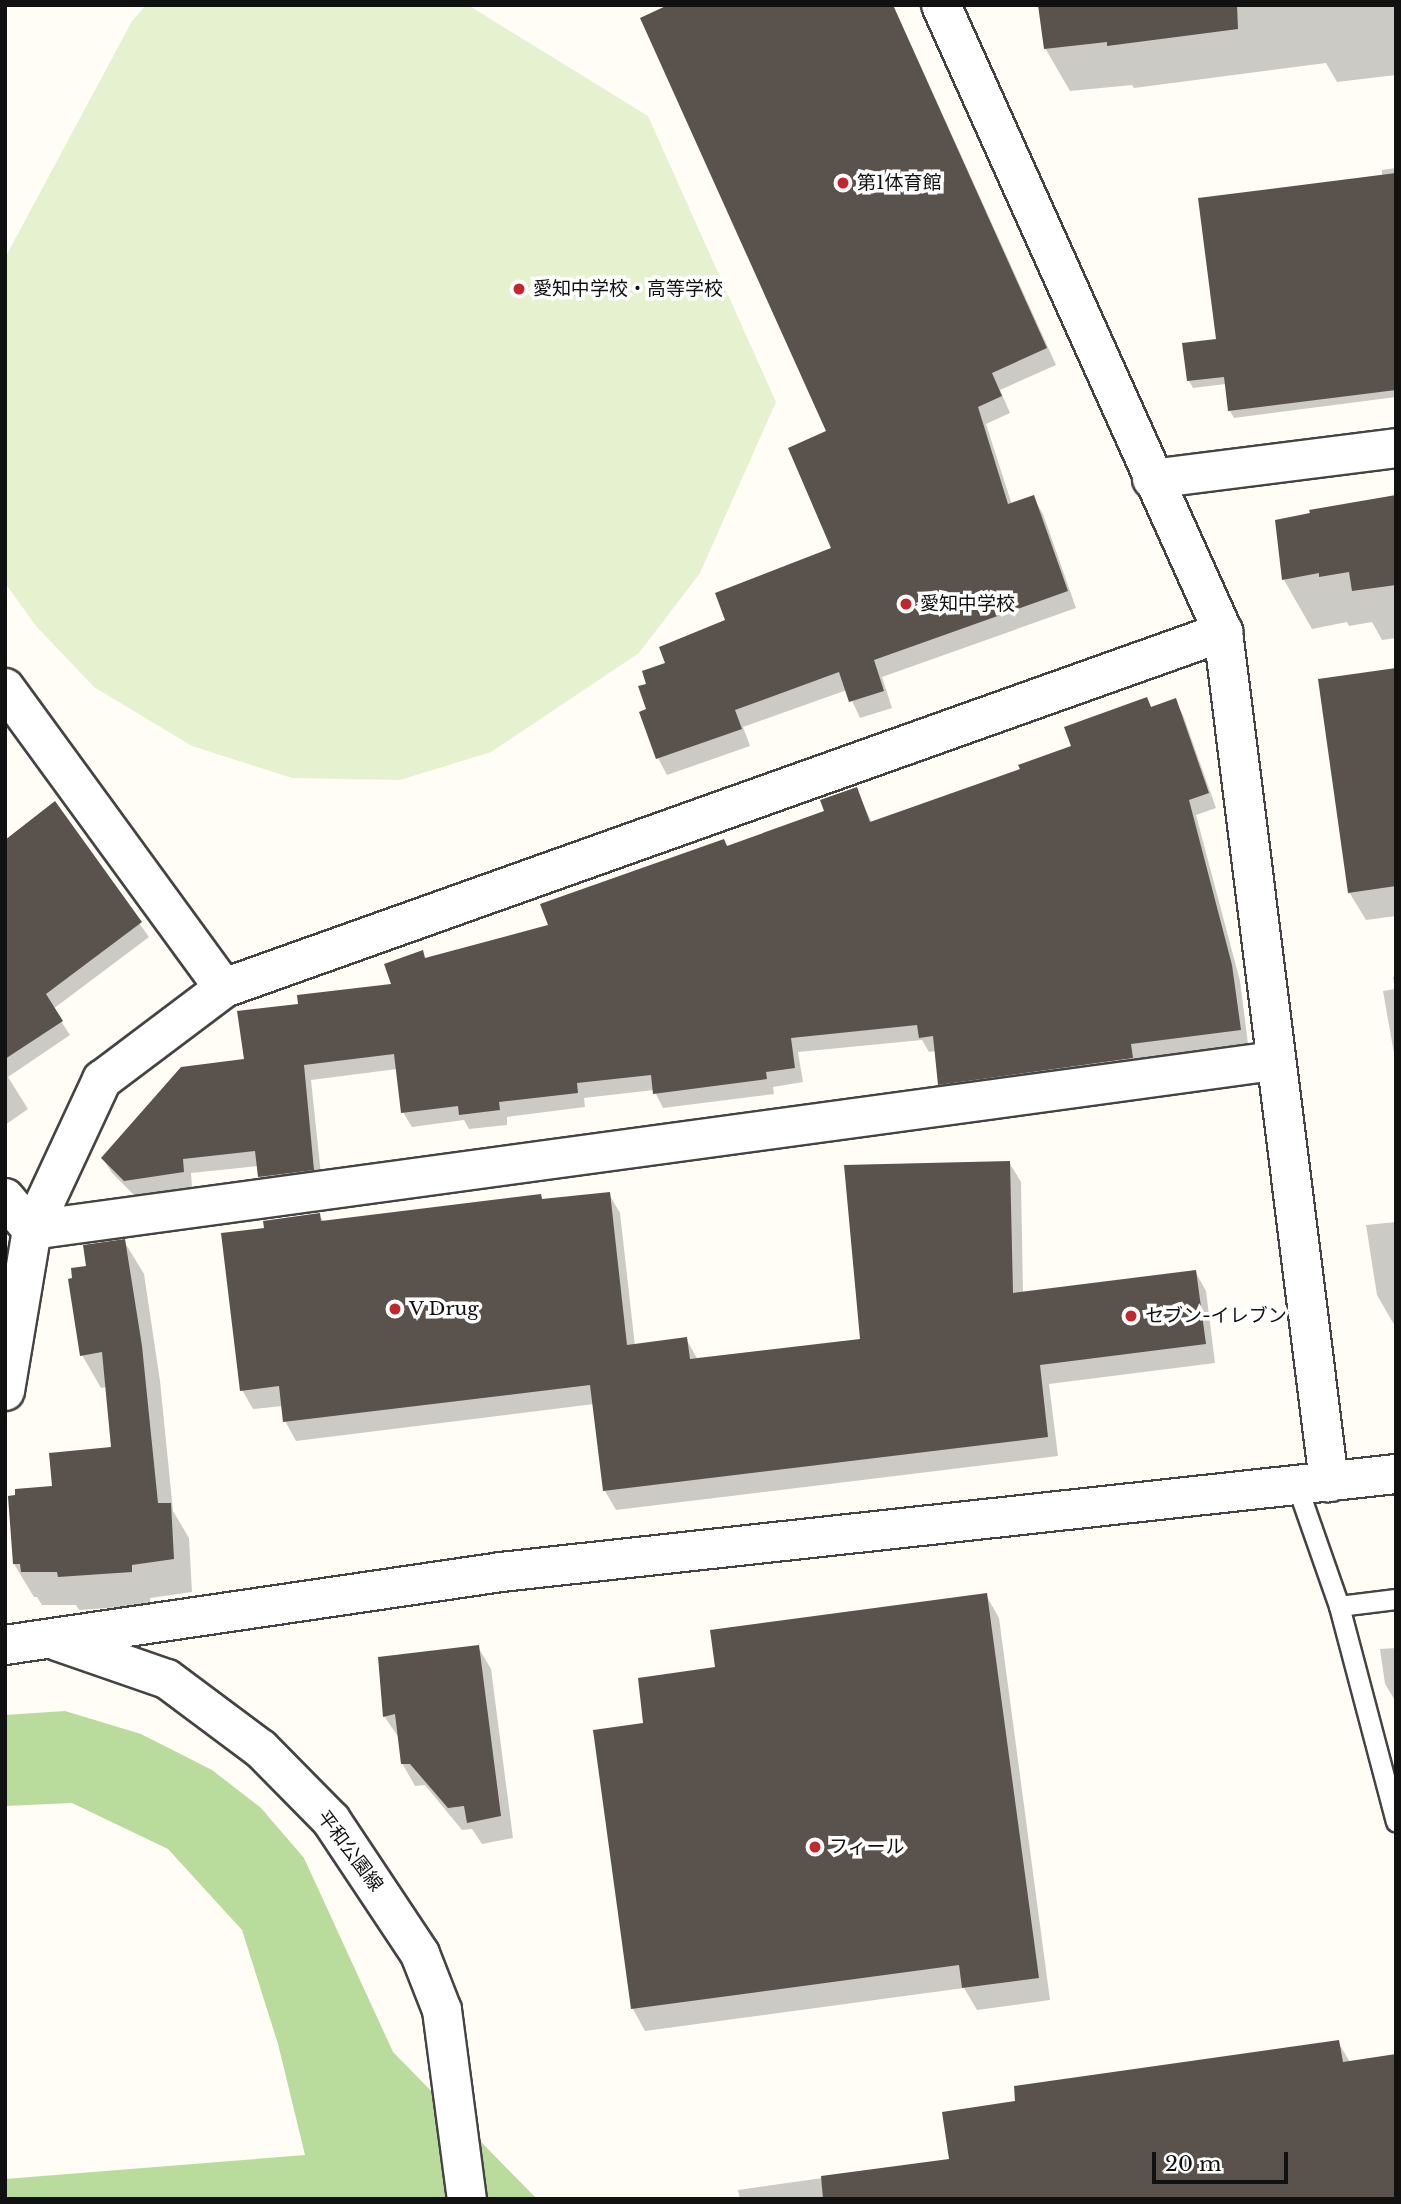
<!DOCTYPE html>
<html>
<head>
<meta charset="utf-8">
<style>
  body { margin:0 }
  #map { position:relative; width:1401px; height:2204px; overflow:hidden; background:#fffdf5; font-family:"Libre Baskerville","Noto Sans JP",serif }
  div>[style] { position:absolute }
  .forest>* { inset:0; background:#b9dc9c }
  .pitch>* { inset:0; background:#e6f2cf }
  .shadow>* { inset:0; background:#0003 }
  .building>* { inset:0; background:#5a524d }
  .roads { filter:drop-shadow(2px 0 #444) drop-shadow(-2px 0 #444) drop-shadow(0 2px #444) drop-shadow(0 -2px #444) }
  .service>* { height:19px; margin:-9.5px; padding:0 9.5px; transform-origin:9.5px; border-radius:9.5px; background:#fff }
  .minor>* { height:38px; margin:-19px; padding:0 19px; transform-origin:19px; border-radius:19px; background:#fff }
  .tertiary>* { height:38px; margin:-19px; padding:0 19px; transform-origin:19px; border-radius:19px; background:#fff }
  .dots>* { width:19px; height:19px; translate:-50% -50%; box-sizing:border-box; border:4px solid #fff; border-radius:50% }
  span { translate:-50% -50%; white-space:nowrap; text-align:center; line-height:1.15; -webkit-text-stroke:7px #fff; paint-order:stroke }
  .poi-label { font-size:19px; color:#111 }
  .left { translate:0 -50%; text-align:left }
  .street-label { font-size:19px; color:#111 }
  .frame { position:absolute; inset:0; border:7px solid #111; pointer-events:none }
  .scale { position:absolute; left:1152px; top:2152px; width:136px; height:32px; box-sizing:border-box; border:4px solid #111; border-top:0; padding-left:9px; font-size:21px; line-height:24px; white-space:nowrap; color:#111; -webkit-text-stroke:5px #fff; paint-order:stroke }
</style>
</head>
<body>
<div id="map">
  <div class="forest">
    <i style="clip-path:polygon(65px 1711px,141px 1734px,212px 1770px,261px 1808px,304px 1858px,393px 2052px,537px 2199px,5px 2199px,5px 2179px,305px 2155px,278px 2044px,242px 1930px,168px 1849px,72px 1803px,5px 1806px,5px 1715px)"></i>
  </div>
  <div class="pitch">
    <i style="clip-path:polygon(146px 5px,468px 5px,648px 116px,776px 402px,700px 573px,639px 653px,491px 752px,400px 780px,292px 778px,192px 746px,94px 687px,36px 626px,5px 583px,5px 258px,132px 21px)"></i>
  </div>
  <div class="shadow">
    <i style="clip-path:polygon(673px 5px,893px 5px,1056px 365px,1000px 390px,1010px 413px,986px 424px,1012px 505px,1033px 497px,1043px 514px,1076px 608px,882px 677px,892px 708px,860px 718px,847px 690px,743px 727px,750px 746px,667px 775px,658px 758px,649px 710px,649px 685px,668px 664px,834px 549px,828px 432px)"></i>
    <i style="clip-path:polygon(1040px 5px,1396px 5px,1396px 75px,1337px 82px,1326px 63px,1134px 88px,1132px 85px,1070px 91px,1045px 48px)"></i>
    <i style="clip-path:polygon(1396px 168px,1396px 397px,1234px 418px,1230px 411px,1226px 384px,1193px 388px,1189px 381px,1184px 344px,1218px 340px,1382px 176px,1382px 170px)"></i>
    <i style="clip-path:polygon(1396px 497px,1396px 638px,1382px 640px,1372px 622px,1349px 626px,1347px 622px,1312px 629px,1284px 580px)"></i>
    <i style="clip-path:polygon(1396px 670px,1396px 916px,1366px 920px,1349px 892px)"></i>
    <i style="clip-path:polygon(1175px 700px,1183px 715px,1216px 808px,1196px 815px,1240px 981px,1248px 1044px,1139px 1059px,1140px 1073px,948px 1099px,940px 1084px,936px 1051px,929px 1052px,922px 1040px,798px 1052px,803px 1082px,773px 1087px,774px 1094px,663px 1108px,654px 1090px,584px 1098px,585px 1107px,507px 1117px,507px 1125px,469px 1129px,464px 1120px,412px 1127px,403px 1112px,397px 1069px,311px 1080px,322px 1184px,269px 1191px,260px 1177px,259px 1166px,191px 1173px,192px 1187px,134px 1195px,112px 1173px,103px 1159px,246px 1061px,300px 1005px,393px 985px,426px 960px,550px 926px,727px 848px,826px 812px,856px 789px,872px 823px,1022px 771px)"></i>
    <i style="clip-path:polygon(55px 804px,149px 937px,53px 1009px,70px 1035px,8px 1077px,28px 1109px,5px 1125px,5px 900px)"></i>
    <i style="clip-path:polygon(1396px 976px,1396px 1065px,1383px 991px,1395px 989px,1393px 977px)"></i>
    <i style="clip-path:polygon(1009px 1162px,1021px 1182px,1023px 1293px,1195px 1271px,1206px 1291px,1215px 1363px,1049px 1384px,1058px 1456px,616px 1510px,605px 1491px,594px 1404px,296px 1441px,285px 1421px,283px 1406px,253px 1409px,242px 1390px,266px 1229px,319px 1215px,324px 1222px,540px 1196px,543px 1200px,609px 1194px,620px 1213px,635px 1346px,686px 1339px,697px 1358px,862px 1340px)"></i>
    <i style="clip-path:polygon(1396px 1222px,1396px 1328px,1377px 1295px,1366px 1225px)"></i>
    <i style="clip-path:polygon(124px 1241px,144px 1274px,160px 1381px,173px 1511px,189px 1538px,192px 1592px,150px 1598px,150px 1605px,79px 1610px,76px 1605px,42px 1605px,37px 1597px,34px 1597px,14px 1564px,17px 1497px,54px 1488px,113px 1448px,107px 1387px,101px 1388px,82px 1355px,88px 1267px)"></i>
    <i style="clip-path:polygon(986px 1595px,999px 1618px,1050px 2000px,977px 2010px,964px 1988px,645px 2031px,633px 2009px,717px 1669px)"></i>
    <i style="clip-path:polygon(478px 1647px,491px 1669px,513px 1838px,482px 1844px,472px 1829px,462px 1830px,425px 1785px,415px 1786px,402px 1763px,399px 1738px,384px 1716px)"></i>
    <i style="clip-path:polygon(1396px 1648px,1396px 1702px,1385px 1684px,1380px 1649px)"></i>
    <i style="clip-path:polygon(1338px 2042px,1350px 2062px,1396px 2199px,740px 2199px,738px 2190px,951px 2160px,1017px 2103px)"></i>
  </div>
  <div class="building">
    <i style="clip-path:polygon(668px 5px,893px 5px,1047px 348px,992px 373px,1002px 396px,978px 407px,1008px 504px,1034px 495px,1068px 591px,874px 660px,884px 691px,849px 702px,839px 672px,735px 710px,742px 729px,656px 759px,639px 712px,646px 709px,638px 686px,646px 684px,642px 671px,665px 663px,659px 647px,725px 620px,715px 593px,831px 548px,788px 448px,826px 431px,640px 18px)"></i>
    <i style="clip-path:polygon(1038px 5px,1237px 5px,1238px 29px,1107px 46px,1107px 42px,1044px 49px)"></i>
    <i style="clip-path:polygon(1396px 173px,1396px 390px,1228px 411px,1224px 377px,1187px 381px,1182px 343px,1216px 339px,1198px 198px)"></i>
    <i style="clip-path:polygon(1396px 495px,1396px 585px,1352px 591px,1349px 572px,1319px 577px,1319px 573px,1282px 580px,1275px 520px,1310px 513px,1309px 510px)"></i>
    <i style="clip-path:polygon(1396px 668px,1396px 886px,1348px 893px,1318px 679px)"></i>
    <i style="clip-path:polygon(1147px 697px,1151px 707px,1176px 698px,1209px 793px,1189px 800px,1232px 965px,1241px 1030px,1131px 1044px,1133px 1058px,938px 1085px,933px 1036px,919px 1038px,917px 1025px,791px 1038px,795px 1068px,766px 1072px,767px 1079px,653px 1094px,651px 1075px,577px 1083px,578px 1093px,499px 1102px,500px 1110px,459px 1115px,458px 1106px,401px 1113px,394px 1054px,304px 1065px,314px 1170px,258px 1177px,255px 1151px,183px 1159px,184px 1172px,124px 1181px,101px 1158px,181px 1067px,244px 1059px,237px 1011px,298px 1004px,297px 995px,391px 984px,384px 964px,423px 950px,425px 958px,548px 925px,540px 904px,724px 839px,727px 846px,824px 811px,820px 800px,857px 787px,870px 822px,1020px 769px,1018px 765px,1071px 746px,1064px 727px)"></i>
    <i style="clip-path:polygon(55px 801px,142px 922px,46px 994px,63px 1021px,5px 1059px,5px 840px)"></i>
    <i style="clip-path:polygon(1010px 1161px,1013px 1293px,1196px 1270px,1206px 1344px,1040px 1365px,1048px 1437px,603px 1491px,590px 1385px,283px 1422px,279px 1386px,240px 1391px,221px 1233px,264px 1228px,263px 1221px,320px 1213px,321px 1221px,541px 1194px,542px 1199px,610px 1192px,627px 1345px,687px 1337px,690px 1359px,860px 1339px,844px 1165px)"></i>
    <i style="clip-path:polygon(125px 1239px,142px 1346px,158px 1503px,171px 1503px,174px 1559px,132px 1565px,132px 1572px,58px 1577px,57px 1572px,21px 1572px,20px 1564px,13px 1564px,8px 1496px,15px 1495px,15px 1489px,52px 1486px,49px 1453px,111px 1447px,102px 1352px,80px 1356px,68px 1279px,72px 1278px,71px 1268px,86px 1266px,83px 1245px)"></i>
    <i style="clip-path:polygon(987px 1593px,1039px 1978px,962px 1988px,959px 1965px,631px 2009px,593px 1730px,643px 1723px,638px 1678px,715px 1667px,710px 1630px)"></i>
    <i style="clip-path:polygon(479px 1645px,501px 1816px,467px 1823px,464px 1806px,448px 1808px,410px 1764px,401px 1764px,395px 1714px,383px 1717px,378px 1657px)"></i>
    <i style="clip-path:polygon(1339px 2040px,1343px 2062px,1396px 2054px,1396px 2199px,823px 2199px,821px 2176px,949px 2159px,942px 2112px,1015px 2101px,1014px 2086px)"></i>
  </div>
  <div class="roads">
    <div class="service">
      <i style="left:1297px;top:1486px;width:127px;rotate:70.7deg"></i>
      <i style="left:1339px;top:1606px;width:223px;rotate:75.2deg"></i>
      <i style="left:1339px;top:1606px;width:57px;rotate:-7deg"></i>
    </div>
    <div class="minor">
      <i style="left:941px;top:5px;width:687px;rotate:65.78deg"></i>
      <i style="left:1223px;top:632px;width:857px;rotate:82.89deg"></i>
      <i style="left:1152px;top:479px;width:246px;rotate:-7.2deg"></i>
      <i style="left:5px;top:688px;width:371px;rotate:53.9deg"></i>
      <i style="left:5px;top:1198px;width:42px;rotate:49.8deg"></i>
      <i style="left:32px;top:1230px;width:1253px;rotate:-7.75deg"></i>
      <i style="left:5px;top:1391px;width:163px;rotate:-80.5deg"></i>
      <i style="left:32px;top:1230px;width:166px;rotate:-65deg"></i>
      <i style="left:102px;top:1080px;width:153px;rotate:-37deg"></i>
      <i style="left:224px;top:988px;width:1061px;rotate:-19.61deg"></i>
    </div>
    <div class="tertiary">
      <i style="left:57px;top:1641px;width:116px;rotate:19.1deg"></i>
      <i style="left:167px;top:1679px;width:117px;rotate:36.7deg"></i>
      <i style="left:261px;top:1749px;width:100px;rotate:45.4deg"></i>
      <i style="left:331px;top:1820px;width:161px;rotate:56.4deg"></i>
      <i style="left:420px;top:1954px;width:60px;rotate:68.6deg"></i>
      <i style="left:442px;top:2010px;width:191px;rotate:82.5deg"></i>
      <i style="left:5px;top:1645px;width:501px;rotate:-8.37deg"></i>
      <i style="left:501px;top:1572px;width:900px;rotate:-6.25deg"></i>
    </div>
  </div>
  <div class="dots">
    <i style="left:843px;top:183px;background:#c4262e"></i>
    <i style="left:519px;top:289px;background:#c4262e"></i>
    <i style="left:906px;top:604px;background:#c4262e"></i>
    <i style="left:395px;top:1309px;background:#c4262e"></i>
    <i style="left:1131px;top:1316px;background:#c4262e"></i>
    <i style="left:815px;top:1847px;background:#c4262e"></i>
  </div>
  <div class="poi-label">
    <span class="left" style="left:857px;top:183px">第1体育館</span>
    <span class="left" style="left:533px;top:289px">愛知中学校・高等学校</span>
    <span class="left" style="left:920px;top:604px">愛知中学校</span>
    <span class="left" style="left:409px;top:1309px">V Drug</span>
    <span class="left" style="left:1145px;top:1316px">セブン-イレブン</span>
    <span class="left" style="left:829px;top:1847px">フィール</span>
  </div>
  <div class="street-label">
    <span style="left:350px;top:1851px;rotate:53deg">平和公園線</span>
  </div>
  <div class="frame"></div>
  <div class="scale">20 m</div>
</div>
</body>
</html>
